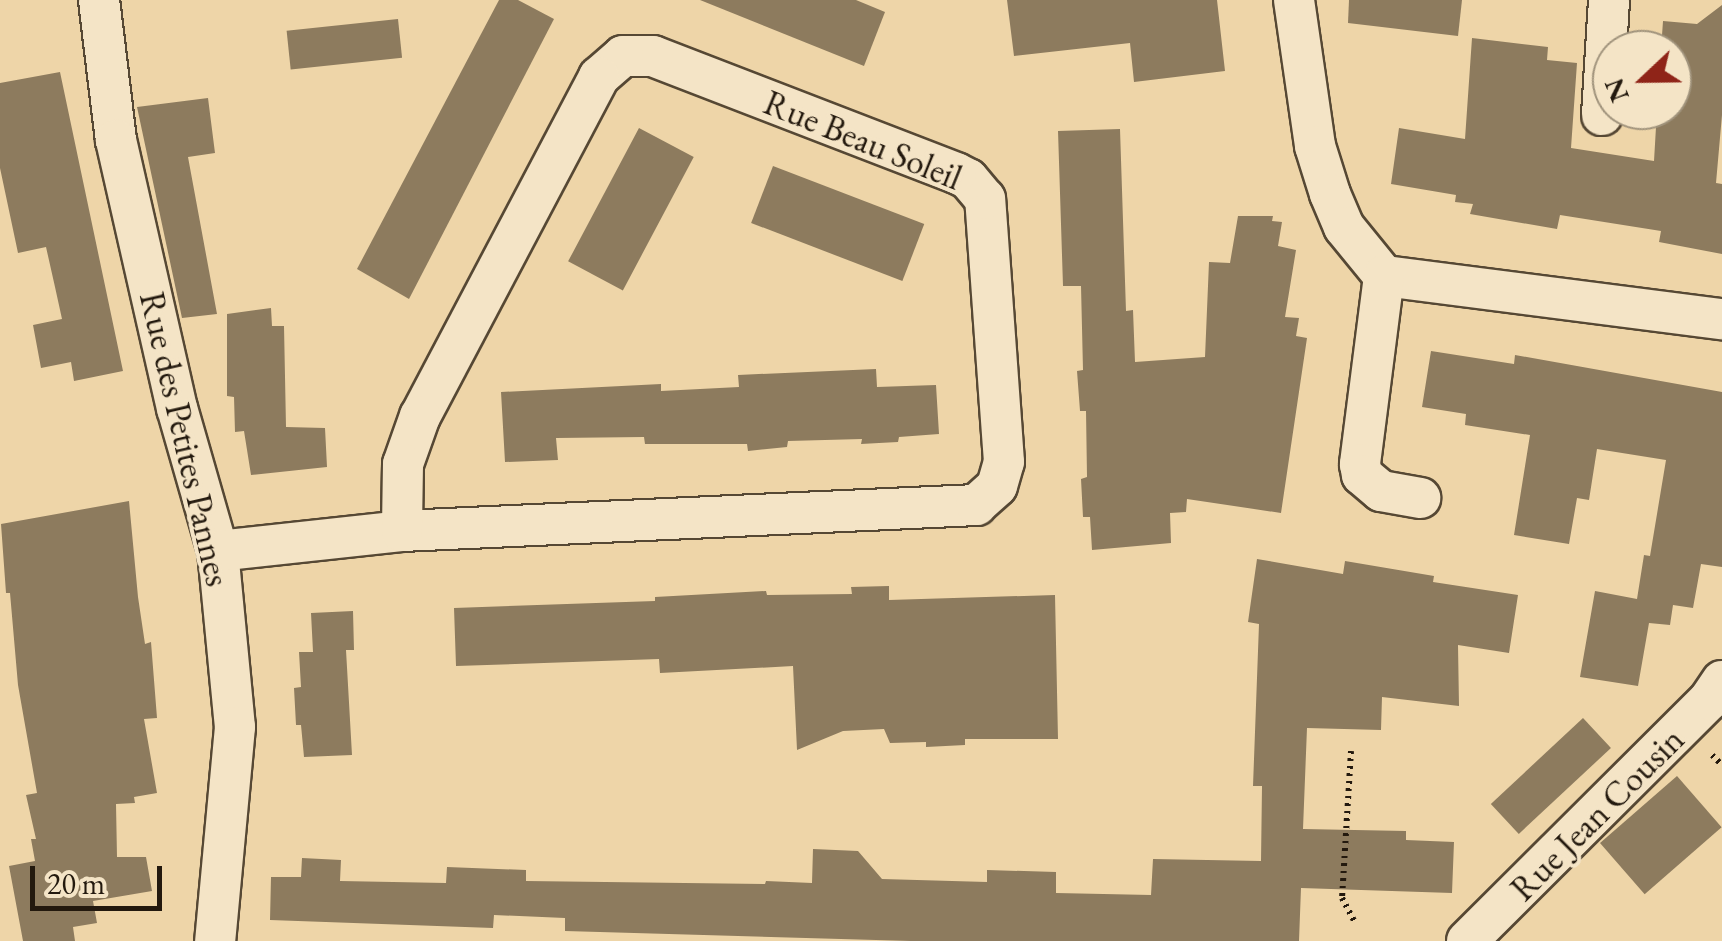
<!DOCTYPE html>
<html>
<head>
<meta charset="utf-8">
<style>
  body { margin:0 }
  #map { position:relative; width:1722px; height:941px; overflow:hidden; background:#eed5a8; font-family:"EB Garamond",serif }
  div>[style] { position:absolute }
  .building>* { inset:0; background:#8d7b5e; transform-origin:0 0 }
  .path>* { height:6px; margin-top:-3px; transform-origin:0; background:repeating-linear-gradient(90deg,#23190e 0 2.5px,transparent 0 7.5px) }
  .roads { filter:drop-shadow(2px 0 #564834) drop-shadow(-2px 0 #564834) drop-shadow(0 2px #564834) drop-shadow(0 -2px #564834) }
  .street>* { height:40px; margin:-20px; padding:0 20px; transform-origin:20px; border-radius:20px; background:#f4e4c6 }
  span { translate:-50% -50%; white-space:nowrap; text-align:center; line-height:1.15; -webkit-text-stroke:8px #f4e4c6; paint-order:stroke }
  .street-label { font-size:35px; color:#23190e }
  .north { position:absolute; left:1592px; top:30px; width:100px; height:100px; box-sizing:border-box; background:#f4e4c6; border:2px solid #a0937c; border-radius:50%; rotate:248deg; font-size:28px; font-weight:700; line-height:40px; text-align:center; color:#23190e }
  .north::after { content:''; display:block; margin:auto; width:35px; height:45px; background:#8f2418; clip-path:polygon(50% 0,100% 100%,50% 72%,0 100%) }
  .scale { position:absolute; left:30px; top:866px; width:132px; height:45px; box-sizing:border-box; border:5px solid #23190e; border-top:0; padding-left:12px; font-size:30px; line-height:35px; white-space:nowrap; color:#23190e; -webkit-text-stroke:8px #f4e4c6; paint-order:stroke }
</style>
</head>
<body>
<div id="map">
  <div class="building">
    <i style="clip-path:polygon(499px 0,518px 0,554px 19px,409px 299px,357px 269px)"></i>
    <i style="clip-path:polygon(700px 0,856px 0,885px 12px,864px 66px)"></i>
    <i style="clip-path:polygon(1007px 0,1217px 0,1225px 71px,1134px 82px,1130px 43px,1014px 56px)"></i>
    <i style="clip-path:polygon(1349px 0,1462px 0,1458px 36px,1348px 23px)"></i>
    <i style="clip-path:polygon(1722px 5px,1722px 115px,1716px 183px,1722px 184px,1722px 254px,1659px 242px,1661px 231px,1560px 215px,1557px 229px,1470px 214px,1473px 204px,1455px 202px,1456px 195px,1391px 184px,1399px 128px,1465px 139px,1472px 38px,1548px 47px,1547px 60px,1577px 63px,1571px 148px,1654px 161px,1657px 110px,1672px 110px,1672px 50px,1661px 50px,1663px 21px,1697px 24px)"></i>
    <i style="left:398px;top:19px;width:39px;height:112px;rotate:84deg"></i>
    <i style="clip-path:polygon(60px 72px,123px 371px,74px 381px,71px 362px,41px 368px,33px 325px,62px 319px,55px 287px,46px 247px,18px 253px,0 168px,0 83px)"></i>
    <i style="clip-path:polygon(208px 98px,215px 153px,188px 157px,217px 314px,182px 318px,137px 107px)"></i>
    <i style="left:639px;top:128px;width:62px;height:151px;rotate:28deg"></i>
    <i style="clip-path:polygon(1120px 129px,1126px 311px,1133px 310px,1135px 362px,1205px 357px,1209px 262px,1230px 263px,1238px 216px,1273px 216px,1272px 221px,1282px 222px,1278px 246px,1296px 250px,1285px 317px,1299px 318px,1296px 336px,1307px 338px,1281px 513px,1187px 499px,1186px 512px,1170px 513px,1171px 543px,1092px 550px,1090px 517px,1083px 517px,1081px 479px,1087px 477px,1086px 411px,1080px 411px,1077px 371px,1083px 370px,1081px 286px,1063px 286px,1058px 131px)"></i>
    <i style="left:773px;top:166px;width:162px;height:61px;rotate:21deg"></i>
    <i style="clip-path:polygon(271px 308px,272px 326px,284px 326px,286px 427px,325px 428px,327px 467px,251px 475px,244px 431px,235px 432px,234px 397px,227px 396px,227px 314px)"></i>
    <i style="clip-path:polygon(1431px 351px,1514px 364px,1515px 355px,1722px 392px,1722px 567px,1701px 564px,1693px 608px,1673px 605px,1670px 625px,1649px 623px,1638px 686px,1580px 677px,1595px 591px,1637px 599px,1644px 555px,1650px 556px,1666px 460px,1597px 449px,1589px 500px,1577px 498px,1569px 544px,1514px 535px,1530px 435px,1465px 425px,1466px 414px,1422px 407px)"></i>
    <i style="clip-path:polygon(876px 369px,877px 387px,936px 385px,939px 434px,899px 437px,898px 442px,879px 443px,861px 444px,862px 439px,788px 441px,787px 447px,748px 451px,747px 444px,645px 444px,644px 437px,556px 438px,558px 460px,505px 462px,501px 392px,661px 384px,661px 391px,739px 387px,738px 375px)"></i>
    <i style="clip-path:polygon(129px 501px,138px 597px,145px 644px,151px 642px,157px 718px,144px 719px,157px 793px,134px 797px,135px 803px,116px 804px,117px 857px,146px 857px,152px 891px,93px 901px,97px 923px,73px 927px,75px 941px,23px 941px,9px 866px,35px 861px,31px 839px,36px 839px,26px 795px,37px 793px,18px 685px,10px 593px,6px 593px,1px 524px)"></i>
    <i style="clip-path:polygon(1257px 559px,1343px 574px,1345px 561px,1434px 576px,1433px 582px,1518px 595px,1509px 653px,1458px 645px,1459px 706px,1382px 697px,1381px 730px,1307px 728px,1303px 829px,1406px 831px,1406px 840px,1454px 842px,1452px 893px,1301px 888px,1299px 941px,911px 941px,565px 931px,565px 918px,494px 915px,493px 928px,270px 920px,271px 877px,301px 877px,302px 858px,341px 860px,340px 881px,446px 883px,447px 867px,526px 870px,526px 881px,765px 884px,766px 881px,812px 883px,813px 849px,858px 851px,882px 879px,987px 882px,987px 870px,1056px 872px,1056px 893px,1151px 895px,1153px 859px,1261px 861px,1262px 786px,1253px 786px,1259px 624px,1248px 622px)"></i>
    <i style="clip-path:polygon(889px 586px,889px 600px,1055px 595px,1058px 739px,965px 739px,965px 745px,926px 747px,926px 742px,890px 743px,884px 729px,843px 731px,797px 750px,793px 666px,660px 673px,659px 659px,456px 666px,454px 608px,655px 601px,655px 597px,766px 591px,767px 595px,852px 594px,851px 587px)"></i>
    <i style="clip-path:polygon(353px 611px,354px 650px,346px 650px,352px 755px,304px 757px,301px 725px,296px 725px,294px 688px,301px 687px,299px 652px,313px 652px,311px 613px)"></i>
    <i style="left:1583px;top:718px;width:41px;height:126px;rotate:47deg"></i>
    <i style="left:1677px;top:776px;width:68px;height:102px;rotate:49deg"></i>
  </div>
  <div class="path">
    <i style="left:1351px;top:751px;width:147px;rotate:93.5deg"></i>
    <i style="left:1342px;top:898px;width:27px;rotate:62deg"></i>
    <i style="left:1712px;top:755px;width:14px;rotate:45deg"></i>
  </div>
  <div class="roads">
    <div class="street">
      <i style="left:99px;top:0;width:141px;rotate:83.1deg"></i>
      <i style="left:116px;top:140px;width:275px;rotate:77.2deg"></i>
      <i style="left:177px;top:408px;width:149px;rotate:74deg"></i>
      <i style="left:218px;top:551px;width:177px;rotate:84.5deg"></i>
      <i style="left:235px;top:727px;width:215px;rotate:95.3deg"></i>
      <i style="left:1294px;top:0;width:148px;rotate:81.8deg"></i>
      <i style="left:1315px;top:146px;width:50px;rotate:72.6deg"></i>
      <i style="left:1330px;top:194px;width:36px;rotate:67deg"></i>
      <i style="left:1344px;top:227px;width:63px;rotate:50.8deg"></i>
      <i style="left:1384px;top:276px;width:341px;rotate:7.3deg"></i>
      <i style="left:1602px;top:115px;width:115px;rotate:-86.5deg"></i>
      <i style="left:1384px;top:276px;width:190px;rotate:97.3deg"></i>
      <i style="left:1360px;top:464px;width:11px;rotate:80deg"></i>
      <i style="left:1362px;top:475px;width:25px;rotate:40deg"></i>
      <i style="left:1381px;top:491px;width:40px;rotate:10deg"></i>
      <i style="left:218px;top:551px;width:185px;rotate:-6.2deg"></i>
      <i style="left:402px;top:531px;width:575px;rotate:-2.59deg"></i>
      <i style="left:976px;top:505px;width:28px;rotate:-42deg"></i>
      <i style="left:997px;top:486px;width:25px;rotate:-74deg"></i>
      <i style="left:1004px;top:462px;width:264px;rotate:-94.1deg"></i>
      <i style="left:985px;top:199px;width:26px;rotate:-130deg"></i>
      <i style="left:968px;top:179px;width:13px;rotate:-153deg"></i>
      <i style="left:956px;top:173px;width:325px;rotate:-158.9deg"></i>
      <i style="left:653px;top:56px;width:30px;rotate:180deg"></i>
      <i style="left:623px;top:56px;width:32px;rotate:139deg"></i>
      <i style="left:599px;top:77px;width:383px;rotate:117.8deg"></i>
      <i style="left:420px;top:416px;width:51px;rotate:109.5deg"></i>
      <i style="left:403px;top:464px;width:67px;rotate:90.9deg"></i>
      <i style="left:1467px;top:941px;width:342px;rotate:-44.9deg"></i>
      <i style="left:1709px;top:700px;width:23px;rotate:-56deg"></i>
    </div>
  </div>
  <div class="street-label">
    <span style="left:863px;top:140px;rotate:22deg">Rue Beau Soleil</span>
    <span style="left:185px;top:439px;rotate:77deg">Rue des Petites Pannes</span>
    <span style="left:1597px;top:814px;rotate:-45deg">Rue Jean Cousin</span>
  </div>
  <div class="north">N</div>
  <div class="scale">20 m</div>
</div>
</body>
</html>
